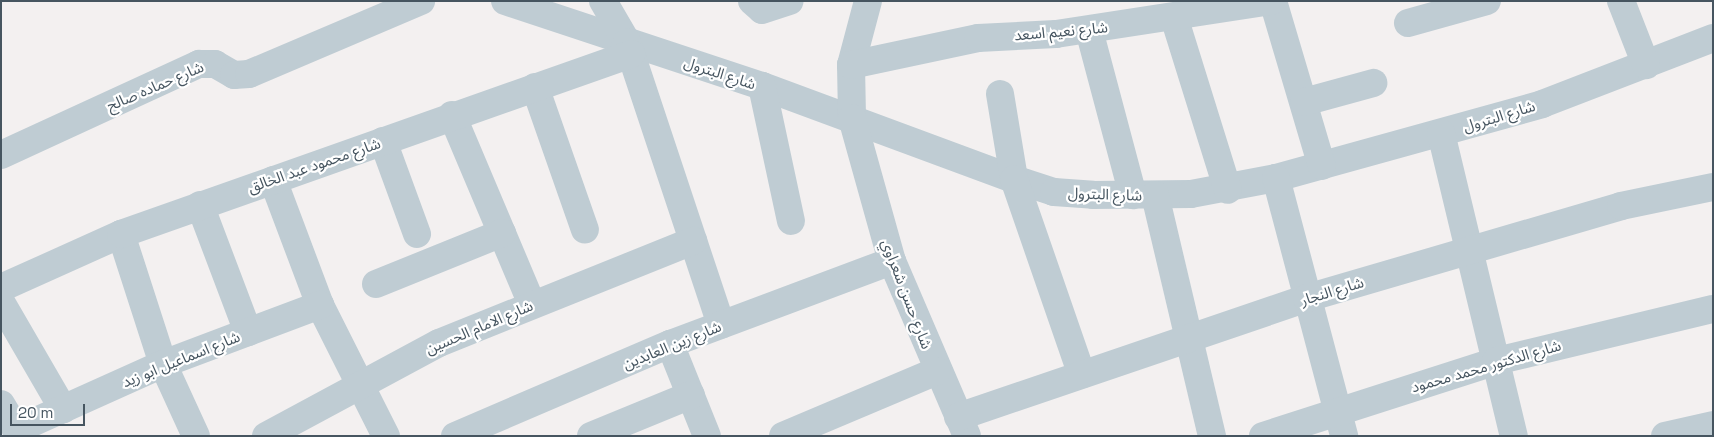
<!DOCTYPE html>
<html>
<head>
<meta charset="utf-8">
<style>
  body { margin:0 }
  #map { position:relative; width:1714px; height:437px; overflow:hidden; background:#f3f0f0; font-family:"Space Grotesk","Noto Sans Arabic",sans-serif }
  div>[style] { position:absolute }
  .minor>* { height:28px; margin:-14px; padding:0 14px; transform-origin:14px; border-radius:14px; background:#bfccd3 }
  span { translate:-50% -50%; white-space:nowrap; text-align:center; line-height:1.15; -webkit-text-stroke:4.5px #fff; paint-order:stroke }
  .street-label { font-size:15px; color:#465560 }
  .frame { position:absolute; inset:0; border:2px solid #465560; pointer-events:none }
  .scale { position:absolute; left:10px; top:404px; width:75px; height:22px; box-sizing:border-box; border:2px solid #465560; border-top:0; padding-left:6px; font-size:15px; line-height:18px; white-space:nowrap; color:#465560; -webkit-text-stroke:4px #fff; paint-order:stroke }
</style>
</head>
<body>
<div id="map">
  <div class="minor">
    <i style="left:505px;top:1px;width:271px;rotate:18.3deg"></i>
    <i style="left:762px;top:86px;width:269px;rotate:20.3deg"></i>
    <i style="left:1014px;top:179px;width:42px;rotate:18deg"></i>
    <i style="left:1054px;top:192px;width:39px;rotate:4deg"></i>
    <i style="left:1093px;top:195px;width:98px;rotate:-0.6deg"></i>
    <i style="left:1191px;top:194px;width:86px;rotate:-10.7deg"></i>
    <i style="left:1276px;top:178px;width:276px;rotate:-15.5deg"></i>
    <i style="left:1542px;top:104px;width:183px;rotate:-21.1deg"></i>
    <i style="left:603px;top:1px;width:48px;rotate:59.7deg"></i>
    <i style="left:627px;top:42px;width:298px;rotate:71.6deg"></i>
    <i style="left:752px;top:1px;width:13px;rotate:42deg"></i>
    <i style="left:762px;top:10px;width:29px;rotate:-18deg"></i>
    <i style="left:868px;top:1px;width:66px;rotate:104.9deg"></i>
    <i style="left:851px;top:65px;width:53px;rotate:88.9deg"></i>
    <i style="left:852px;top:118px;width:148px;rotate:74.4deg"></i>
    <i style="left:892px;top:261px;width:190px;rotate:66.8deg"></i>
    <i style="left:1273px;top:1px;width:172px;rotate:73.5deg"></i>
    <i style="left:1621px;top:1px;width:69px;rotate:68.7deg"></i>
    <i style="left:1174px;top:17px;width:181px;rotate:72.7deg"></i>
    <i style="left:1408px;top:23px;width:82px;rotate:-15.6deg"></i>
    <i style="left:1089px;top:30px;width:171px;rotate:75.1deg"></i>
    <i style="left:851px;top:65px;width:130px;rotate:-12deg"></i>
    <i style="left:978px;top:38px;width:78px;rotate:-2.9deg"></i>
    <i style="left:1056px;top:34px;width:218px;rotate:-8.7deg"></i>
    <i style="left:762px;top:86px;width:138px;rotate:77.9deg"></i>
    <i style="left:535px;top:87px;width:151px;rotate:70.7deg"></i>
    <i style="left:1000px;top:94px;width:86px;rotate:80.6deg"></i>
    <i style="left:1014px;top:179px;width:207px;rotate:70.9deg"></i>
    <i style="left:1304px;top:102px;width:72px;rotate:-15.4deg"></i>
    <i style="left:452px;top:115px;width:205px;rotate:67.1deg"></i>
    <i style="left:1441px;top:133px;width:312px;rotate:76.5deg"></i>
    <i style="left:383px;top:141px;width:99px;rotate:69.9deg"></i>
    <i style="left:1px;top:155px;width:218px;rotate:-24.7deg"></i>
    <i style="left:199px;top:64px;width:16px"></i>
    <i style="left:215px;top:64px;width:22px;rotate:30deg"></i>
    <i style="left:234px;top:75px;width:15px;rotate:-4deg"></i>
    <i style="left:249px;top:74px;width:187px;rotate:-23deg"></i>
    <i style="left:1276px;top:178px;width:267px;rotate:75.2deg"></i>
    <i style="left:273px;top:180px;width:134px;rotate:69.4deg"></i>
    <i style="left:320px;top:305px;width:147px;rotate:63.3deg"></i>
    <i style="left:1155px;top:195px;width:248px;rotate:76.7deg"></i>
    <i style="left:200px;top:205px;width:136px;rotate:69.3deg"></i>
    <i style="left:121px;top:234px;width:137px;rotate:72.1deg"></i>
    <i style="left:163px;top:364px;width:79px;rotate:65.4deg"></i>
    <i style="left:376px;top:284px;width:136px;rotate:-22deg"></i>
    <i style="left:1px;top:288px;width:132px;rotate:-24.2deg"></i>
    <i style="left:121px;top:234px;width:541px;rotate:-19.44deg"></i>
    <i style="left:1px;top:302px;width:124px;rotate:59.9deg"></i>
    <i style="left:670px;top:344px;width:99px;rotate:68.1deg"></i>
    <i style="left:1px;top:404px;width:37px;rotate:59deg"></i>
    <i style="left:958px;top:417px;width:369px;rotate:-18.8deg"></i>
    <i style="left:1307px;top:298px;width:327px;rotate:-16.3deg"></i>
    <i style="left:1621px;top:206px;width:94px;rotate:-11.7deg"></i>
    <i style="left:16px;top:430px;width:161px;rotate:-24.2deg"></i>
    <i style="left:163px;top:364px;width:168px;rotate:-20.6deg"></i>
    <i style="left:266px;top:436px;width:196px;rotate:-28.3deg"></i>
    <i style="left:439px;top:343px;width:274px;rotate:-21.9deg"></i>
    <i style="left:455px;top:436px;width:234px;rotate:-23.2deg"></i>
    <i style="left:670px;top:344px;width:237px;rotate:-20.5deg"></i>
    <i style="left:591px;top:436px;width:108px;rotate:-22.3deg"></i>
    <i style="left:783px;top:436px;width:167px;rotate:-22.9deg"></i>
    <i style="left:1263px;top:436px;width:245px;rotate:-17.8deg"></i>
    <i style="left:1496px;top:361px;width:223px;rotate:-13.5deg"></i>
    <i style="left:1665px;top:436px;width:49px;rotate:-12.9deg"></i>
  </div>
  <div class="street-label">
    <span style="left:1061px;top:31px;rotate:-5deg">شارع نعيم اسعد</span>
    <span style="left:720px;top:73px;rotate:18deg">شارع البترول</span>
    <span style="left:155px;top:86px;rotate:-23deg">شارع حماده صالح</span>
    <span style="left:1499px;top:116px;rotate:-17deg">شارع البترول</span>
    <span style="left:314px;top:165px;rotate:-19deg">شارع محمود عبد الخالق</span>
    <span style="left:1105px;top:194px;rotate:2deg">شارع البترول</span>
    <span style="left:1332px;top:291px;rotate:-17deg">شارع النجار</span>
    <span style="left:907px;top:294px;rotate:69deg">شارع حسن شعراوي</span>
    <span style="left:479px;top:327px;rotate:-23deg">شارع الامام الحسين</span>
    <span style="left:672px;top:345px;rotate:-22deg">شارع زين العابدين</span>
    <span style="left:181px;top:359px;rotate:-22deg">شارع اسماعيل ابو زيد</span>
    <span style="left:1486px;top:366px;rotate:-16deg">شارع الدكتور محمد محمود</span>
  </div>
  <div class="frame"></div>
  <div class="scale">20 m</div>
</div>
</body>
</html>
